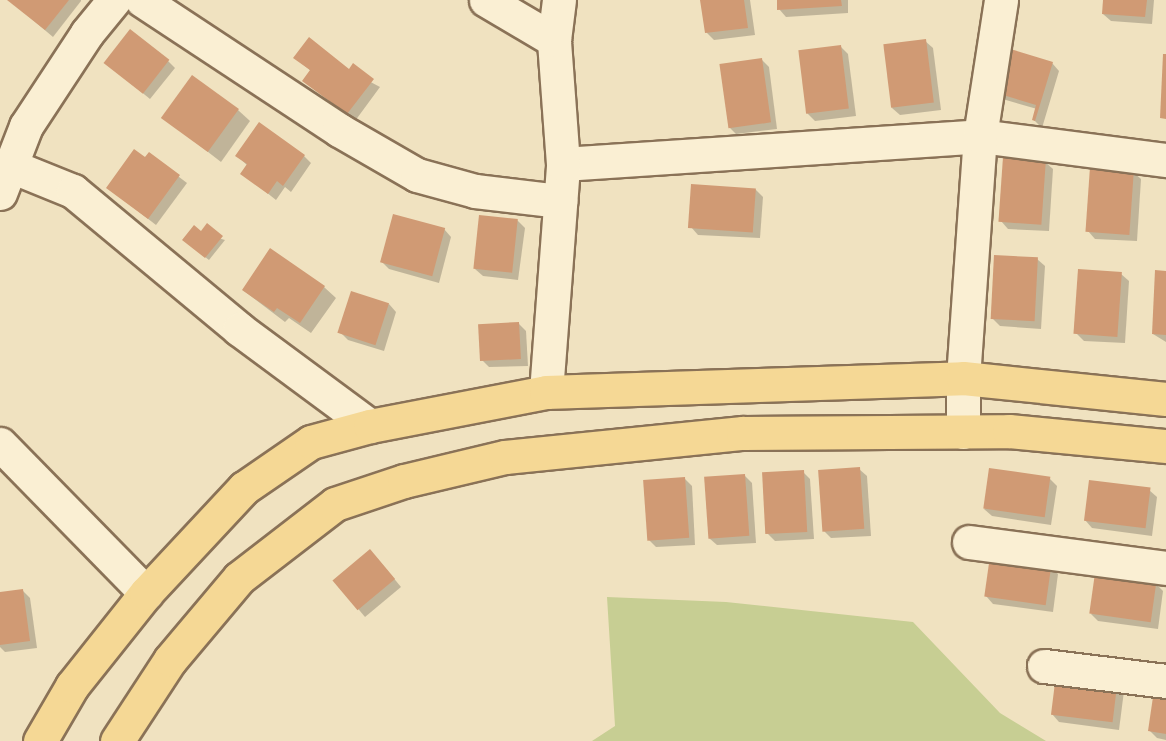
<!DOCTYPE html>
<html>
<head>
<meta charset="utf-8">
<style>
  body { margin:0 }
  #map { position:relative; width:1166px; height:741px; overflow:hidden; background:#f0e2c0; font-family:"Times New Roman",serif }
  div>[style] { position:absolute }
  .green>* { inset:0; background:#c7ce93 }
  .shadow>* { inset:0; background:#0003 }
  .building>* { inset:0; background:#d09a74; transform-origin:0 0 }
  .roads { filter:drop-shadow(2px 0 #8a7257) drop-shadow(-2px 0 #8a7257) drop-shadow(0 2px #8a7257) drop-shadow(0 -2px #8a7257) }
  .minor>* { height:33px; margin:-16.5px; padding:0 16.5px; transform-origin:16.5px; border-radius:16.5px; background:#faefd3 }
  .major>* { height:33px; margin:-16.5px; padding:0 16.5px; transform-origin:16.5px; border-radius:16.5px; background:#f5d895 }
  span { translate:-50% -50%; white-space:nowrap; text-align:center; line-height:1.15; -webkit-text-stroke:4.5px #f7ecd0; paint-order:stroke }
</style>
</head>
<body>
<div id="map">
  <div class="green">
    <i style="clip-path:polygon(607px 597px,726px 602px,913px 622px,1000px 713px,1046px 741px,592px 741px,615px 726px)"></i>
  </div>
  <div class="shadow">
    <i style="clip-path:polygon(9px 0,81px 0,81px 1px,53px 37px)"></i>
    <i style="clip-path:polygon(702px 0,750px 0,755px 35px,714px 40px,706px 32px)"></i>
    <i style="clip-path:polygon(778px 0,848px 0,848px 13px,786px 17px,779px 9px)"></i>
    <i style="clip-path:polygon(1104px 0,1154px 0,1152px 24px,1111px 21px,1103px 14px)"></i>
    <i style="clip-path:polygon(925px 41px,933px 48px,941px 110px,900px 115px,892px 108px)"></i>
    <i style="clip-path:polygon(840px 46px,848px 54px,856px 116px,815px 121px,807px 113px)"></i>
    <i style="clip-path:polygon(295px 58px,350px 71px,380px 87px,355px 121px,304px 80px,311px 71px)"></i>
    <i style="clip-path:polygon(762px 60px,769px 67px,777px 129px,736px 134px,729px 127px)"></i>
    <i style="clip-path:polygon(168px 61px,175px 68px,150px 99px,113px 69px)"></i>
    <i style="clip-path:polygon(1052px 63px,1059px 71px,1042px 128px,1033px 119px,1037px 109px,999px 98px,992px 90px)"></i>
    <i style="clip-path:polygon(238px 110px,250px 121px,221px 162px,164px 118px)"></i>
    <i style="clip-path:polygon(149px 154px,187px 183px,156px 225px,108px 188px)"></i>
    <i style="clip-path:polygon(237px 156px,304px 156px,311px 163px,291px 192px,285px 187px,276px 200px,242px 173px,247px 165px)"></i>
    <i style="clip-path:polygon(1045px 162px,1053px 169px,1049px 231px,1008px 229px,1001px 221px)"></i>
    <i style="clip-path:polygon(1133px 172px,1141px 179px,1137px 241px,1095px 239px,1088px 231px)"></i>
    <i style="clip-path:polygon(755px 189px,763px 197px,760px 238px,698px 235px,691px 227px)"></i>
    <i style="clip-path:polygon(517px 220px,525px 228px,518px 280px,483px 276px,475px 269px)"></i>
    <i style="clip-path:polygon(444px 229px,451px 237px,439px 283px,389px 269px,382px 262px)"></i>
    <i style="clip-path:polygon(202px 233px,225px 240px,209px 260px,187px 243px)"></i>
    <i style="clip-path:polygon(1037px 259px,1045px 266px,1041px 329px,1000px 326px,992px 318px)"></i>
    <i style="clip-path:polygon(1166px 272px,1166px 342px,1153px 334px)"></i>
    <i style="clip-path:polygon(1121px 274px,1129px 281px,1125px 343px,1084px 341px,1076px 333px)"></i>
    <i style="clip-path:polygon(324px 287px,336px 298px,311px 333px,289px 318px,285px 322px,243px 290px)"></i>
    <i style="clip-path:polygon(389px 304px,396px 312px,384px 351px,348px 340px,341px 333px)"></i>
    <i style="clip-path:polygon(519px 324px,526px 331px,528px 366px,489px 367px,481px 359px)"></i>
    <i style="clip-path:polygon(859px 469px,867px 476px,871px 536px,831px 538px,824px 531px)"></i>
    <i style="clip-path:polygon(803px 472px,810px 479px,814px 539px,775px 541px,767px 533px)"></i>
    <i style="clip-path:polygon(745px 476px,752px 483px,756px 543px,717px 545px,709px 538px)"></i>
    <i style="clip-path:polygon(684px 478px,692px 486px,695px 545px,656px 547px,649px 540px)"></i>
    <i style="clip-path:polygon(1049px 478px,1057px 486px,1051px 525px,992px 516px,984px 509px)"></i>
    <i style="clip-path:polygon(1149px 490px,1157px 497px,1152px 536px,1092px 528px,1085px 520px)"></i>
    <i style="clip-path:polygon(377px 558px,401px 587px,365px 617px,334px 580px)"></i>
    <i style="clip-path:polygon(1050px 566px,1058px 574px,1053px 612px,993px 604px,986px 596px)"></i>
    <i style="clip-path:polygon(1155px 583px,1163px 591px,1158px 629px,1098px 621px,1091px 614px)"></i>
    <i style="clip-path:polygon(23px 591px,30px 598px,37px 648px,5px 652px,0 647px,0 594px)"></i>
    <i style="clip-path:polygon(1057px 676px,1124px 691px,1119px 730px,1059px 722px,1052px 714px)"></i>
    <i style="clip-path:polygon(1166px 694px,1166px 740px,1157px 738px,1150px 731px)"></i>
  </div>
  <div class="building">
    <i style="clip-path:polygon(7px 0,69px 0,45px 30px)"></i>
    <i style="clip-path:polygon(700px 0,744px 0,748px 28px,705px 33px)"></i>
    <i style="clip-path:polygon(777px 0,841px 0,842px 6px,777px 10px)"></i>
    <i style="clip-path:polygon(1103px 0,1147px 0,1145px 17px,1102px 14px)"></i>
    <i style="left:130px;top:29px;width:50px;height:43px;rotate:38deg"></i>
    <i style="clip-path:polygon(309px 37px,349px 69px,353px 63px,374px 79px,347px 114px,302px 81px,310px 70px,293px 58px)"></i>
    <i style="left:926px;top:39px;width:64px;height:43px;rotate:83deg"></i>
    <i style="left:841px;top:45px;width:64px;height:43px;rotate:83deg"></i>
    <i style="clip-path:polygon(1004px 47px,1053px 62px,1035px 121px,1032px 120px,1036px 105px,990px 91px)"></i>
    <i style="clip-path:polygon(1163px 54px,1166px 54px,1166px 119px,1160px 118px)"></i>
    <i style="left:762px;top:58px;width:65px;height:43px;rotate:82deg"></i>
    <i style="left:192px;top:75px;width:58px;height:53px;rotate:36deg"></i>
    <i style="clip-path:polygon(259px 122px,305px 155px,283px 186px,277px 181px,268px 194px,240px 174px,247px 164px,235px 156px)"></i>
    <i style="clip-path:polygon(134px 149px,145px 157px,149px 152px,180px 175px,148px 219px,106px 188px)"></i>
    <i style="left:1003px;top:157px;width:43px;height:65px;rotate:4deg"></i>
    <i style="left:1090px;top:167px;width:44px;height:65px;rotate:4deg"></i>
    <i style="left:691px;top:184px;width:65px;height:44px;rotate:4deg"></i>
    <i style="left:393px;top:214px;width:54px;height:50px;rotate:15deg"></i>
    <i style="left:479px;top:215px;width:39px;height:54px;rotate:6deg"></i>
    <i style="clip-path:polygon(207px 223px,223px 236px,205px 258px,182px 240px,194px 225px,201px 231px)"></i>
    <i style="clip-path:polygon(270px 248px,325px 286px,300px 323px,277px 308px,274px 312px,242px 290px)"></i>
    <i style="left:994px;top:255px;width:44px;height:64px;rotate:3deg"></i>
    <i style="left:1078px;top:269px;width:44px;height:65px;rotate:4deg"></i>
    <i style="clip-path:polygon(1155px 270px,1166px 271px,1166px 335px,1152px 334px)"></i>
    <i style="left:351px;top:291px;width:40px;height:44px;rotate:18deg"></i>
    <i style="left:519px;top:322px;width:37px;height:41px;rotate:87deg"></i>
    <i style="left:860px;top:467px;width:62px;height:42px;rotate:86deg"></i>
    <i style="left:989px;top:468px;width:62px;height:41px;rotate:8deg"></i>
    <i style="left:804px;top:470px;width:62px;height:42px;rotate:87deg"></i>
    <i style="left:745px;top:474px;width:62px;height:41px;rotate:86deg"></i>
    <i style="left:685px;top:477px;width:61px;height:42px;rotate:86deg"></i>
    <i style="left:1089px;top:480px;width:62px;height:41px;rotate:7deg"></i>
    <i style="left:370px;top:549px;width:39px;height:49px;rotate:50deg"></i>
    <i style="left:990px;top:556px;width:62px;height:41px;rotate:8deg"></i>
    <i style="left:1095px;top:573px;width:62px;height:41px;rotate:8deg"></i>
    <i style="clip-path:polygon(23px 589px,30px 641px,0 645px,0 592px)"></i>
    <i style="left:1056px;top:674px;width:62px;height:41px;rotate:7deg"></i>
    <i style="clip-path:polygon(1154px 690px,1166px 692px,1166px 734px,1148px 731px)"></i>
  </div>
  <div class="roads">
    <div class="minor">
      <i style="left:142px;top:0;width:236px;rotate:33.4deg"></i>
      <i style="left:339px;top:130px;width:90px;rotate:30deg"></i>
      <i style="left:417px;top:175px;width:60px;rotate:15.4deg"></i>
      <i style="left:475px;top:191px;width:86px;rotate:6.7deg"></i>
      <i style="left:486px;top:0;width:79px;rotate:30.5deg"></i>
      <i style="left:563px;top:164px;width:418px;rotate:-3.8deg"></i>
      <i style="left:980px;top:136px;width:188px;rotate:7.4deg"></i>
      <i style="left:11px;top:166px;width:67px;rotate:22deg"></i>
      <i style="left:73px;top:191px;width:216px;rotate:39.7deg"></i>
      <i style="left:239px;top:329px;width:163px;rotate:36.5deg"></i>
      <i style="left:0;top:193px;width:72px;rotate:-68.8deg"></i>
      <i style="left:26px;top:126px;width:111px;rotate:-56.7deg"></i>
      <i style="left:87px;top:33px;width:43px;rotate:-50.7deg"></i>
      <i style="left:546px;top:392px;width:229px;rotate:-85.7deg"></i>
      <i style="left:563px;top:164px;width:124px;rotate:-94.2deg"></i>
      <i style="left:554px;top:40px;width:40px;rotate:-82.9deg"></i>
      <i style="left:963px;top:432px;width:54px;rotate:-90deg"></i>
      <i style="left:963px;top:378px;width:243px;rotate:-86deg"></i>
      <i style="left:980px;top:136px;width:138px;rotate:-81.2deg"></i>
      <i style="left:0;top:444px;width:209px;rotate:45.6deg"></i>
      <i style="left:969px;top:542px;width:199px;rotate:7.5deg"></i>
      <i style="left:1044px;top:666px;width:123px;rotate:7deg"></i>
    </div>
    <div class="major">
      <i style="left:40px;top:741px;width:64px;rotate:-59.8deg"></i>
      <i style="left:72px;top:686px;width:119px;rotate:-51.5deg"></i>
      <i style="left:146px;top:593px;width:144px;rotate:-47deg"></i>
      <i style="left:244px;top:488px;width:81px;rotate:-34.5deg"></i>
      <i style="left:311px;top:442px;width:61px;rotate:-15.2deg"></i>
      <i style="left:370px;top:426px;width:179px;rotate:-10.9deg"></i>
      <i style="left:546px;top:392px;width:417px;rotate:-1.9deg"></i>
      <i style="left:963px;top:378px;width:204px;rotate:5.9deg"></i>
      <i style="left:117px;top:741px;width:97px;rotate:-56.8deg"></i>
      <i style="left:170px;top:660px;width:107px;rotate:-49.9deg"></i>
      <i style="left:239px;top:578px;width:121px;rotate:-37.6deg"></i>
      <i style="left:335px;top:504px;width:73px;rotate:-18.4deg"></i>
      <i style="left:404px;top:481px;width:104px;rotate:-13.4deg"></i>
      <i style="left:505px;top:457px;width:239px;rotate:-5.8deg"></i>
      <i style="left:743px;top:433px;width:266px;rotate:-0.4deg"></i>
      <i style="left:1009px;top:431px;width:158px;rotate:5.5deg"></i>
    </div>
  </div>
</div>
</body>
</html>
